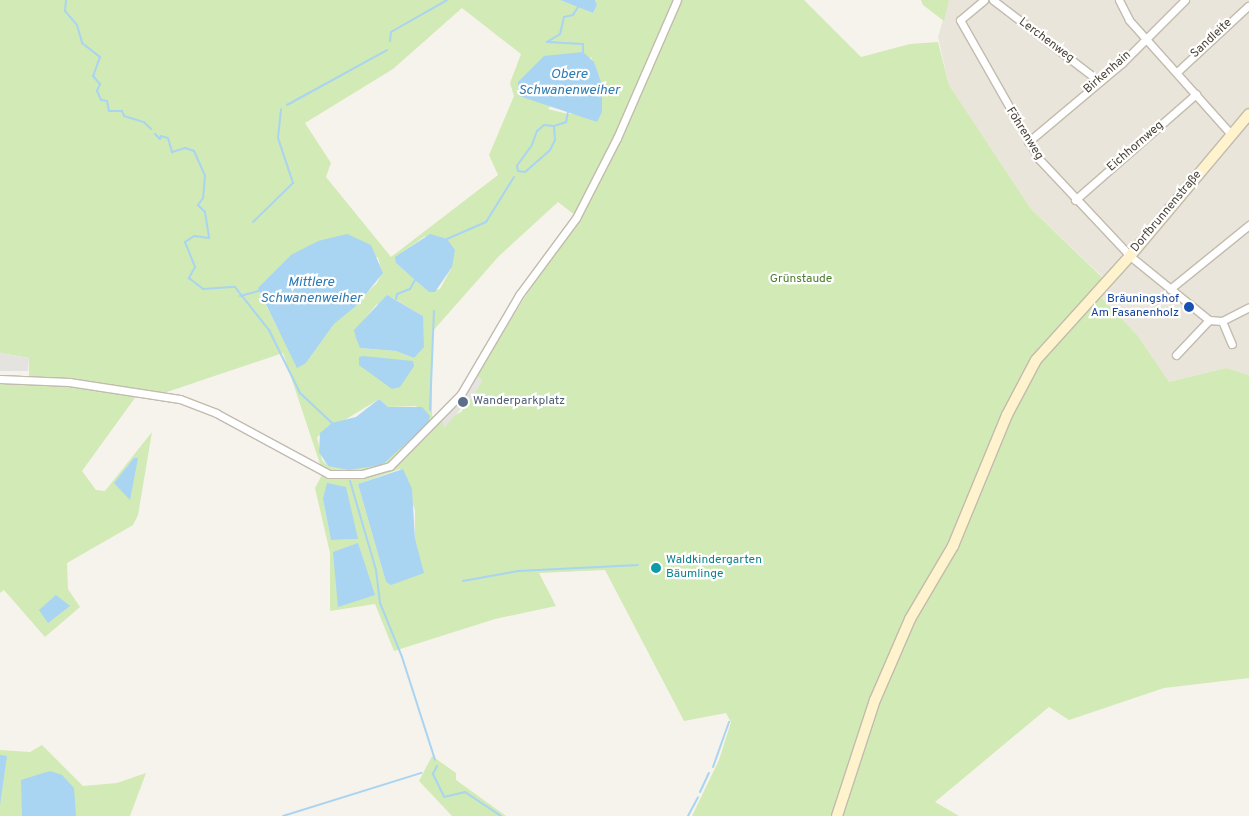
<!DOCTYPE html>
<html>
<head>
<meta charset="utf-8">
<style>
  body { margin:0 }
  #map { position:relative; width:1249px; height:816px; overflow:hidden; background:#f6f3ec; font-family:Overpass,sans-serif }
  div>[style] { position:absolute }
  .residential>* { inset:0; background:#eae5da }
  .green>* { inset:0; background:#d2eab5 }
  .parking>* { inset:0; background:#e5e3e0 }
  .water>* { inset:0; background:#a9d4f2; transform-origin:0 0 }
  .stream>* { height:2px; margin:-1px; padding:0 1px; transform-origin:1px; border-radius:1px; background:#a9d4f2 }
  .roads { filter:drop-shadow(1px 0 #c2bbae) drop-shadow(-1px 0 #c2bbae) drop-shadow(0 1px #c2bbae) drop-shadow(0 -1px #c2bbae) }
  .street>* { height:7px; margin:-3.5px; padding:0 3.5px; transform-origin:3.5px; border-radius:3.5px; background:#fff }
  .secondary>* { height:10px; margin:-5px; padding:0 5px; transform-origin:5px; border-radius:5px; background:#fff3cd }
  .dots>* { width:14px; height:14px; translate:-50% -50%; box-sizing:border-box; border:2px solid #fff; border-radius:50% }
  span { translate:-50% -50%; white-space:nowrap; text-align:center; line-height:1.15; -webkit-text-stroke:4.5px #fff; paint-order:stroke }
  .street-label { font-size:12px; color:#4b4439 }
  .park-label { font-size:12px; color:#4a7f2a }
  .transit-label { font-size:12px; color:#164399 }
  .right { translate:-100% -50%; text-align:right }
  .service-label { font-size:12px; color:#4e5e75 }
  .left { translate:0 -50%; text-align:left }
  .culture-label { font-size:12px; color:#0d838f }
  .water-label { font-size:14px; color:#2e7ab2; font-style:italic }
</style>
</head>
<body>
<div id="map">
  <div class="residential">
    <i style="clip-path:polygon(949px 0,1249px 0,1249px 375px,1226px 368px,1169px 382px,1138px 336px,1099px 295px,1108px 282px,1031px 209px,949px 85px,938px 37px)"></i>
  </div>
  <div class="green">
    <i style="clip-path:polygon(evenodd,0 0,560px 0,593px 13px,597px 5px,595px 0,804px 0,861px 57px,910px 44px,938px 42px,949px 85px,1031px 209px,1108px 283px,1099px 295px,1138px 336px,1169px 382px,1226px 368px,1249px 375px,1249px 678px,1164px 688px,1069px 720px,1049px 707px,935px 802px,959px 816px,692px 816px,719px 760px,731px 722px,726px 713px,684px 721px,605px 570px,539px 573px,556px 606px,495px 619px,394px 651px,375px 604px,330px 611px,330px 553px,315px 488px,323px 473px,283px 353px,164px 393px,29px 377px,29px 358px,0 353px,0 0,462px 8px,521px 54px,510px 83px,514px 96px,489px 155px,498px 175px,391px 257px,326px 177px,331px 163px,305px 123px,393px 69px,462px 8px,0 0,591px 57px,602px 85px,602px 112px,568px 114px,548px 109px,591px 57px,0 0,558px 202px,576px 216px,476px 375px,482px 380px,475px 393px,461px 412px,441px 422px,442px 419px,432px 416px,432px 332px,499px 256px,558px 202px,0 0,425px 236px,452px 267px,440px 289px,429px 292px,396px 263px,403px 252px,425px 236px,0 0,378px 257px,382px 273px,377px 283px,334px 324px,306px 363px,279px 331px,259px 291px,378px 257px,0 0,393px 298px,423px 316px,421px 341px,414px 358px,396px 351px,360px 348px,357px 328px,376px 305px,393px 298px,0 0,379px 399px,388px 407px,417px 406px,328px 466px,322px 460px,317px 437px,379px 399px,0 0,400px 469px,415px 510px,415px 539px,386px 582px,358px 484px,400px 469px,0 0,323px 499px,357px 539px,331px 540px,323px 499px)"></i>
    <i style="clip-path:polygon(921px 0,949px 0,944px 21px,923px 5px)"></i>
    <i style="clip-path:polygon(0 381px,69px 385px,137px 395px,82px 471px,96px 490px,105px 491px,152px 432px,138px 515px,133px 525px,67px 563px,68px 589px,80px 607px,45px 637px,4px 590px,0 593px)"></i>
    <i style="clip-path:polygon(42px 745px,83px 786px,117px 783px,146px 773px,130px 816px,0 816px,0 750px,30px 752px)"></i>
    <i style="clip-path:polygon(432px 756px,456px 773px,456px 780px,506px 816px,452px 816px,419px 781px)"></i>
  </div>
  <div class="parking">
    <i style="clip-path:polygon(0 353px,29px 358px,28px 371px,0 371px)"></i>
    <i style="clip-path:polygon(476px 375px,482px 380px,475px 393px,444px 428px,442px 419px)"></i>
  </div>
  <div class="water">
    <i style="clip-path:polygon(560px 0,595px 0,597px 5px,593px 13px)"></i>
    <i style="clip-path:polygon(583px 52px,594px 62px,602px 85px,602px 112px,597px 122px,519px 96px,518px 82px,544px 56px)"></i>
    <i style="clip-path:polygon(347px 234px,371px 245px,383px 273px,357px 305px,334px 324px,306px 363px,297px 368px,258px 288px,291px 255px,318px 241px)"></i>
    <i style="clip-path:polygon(430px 234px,447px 239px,455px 250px,452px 267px,435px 292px,429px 292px,415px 280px,396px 263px,395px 257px)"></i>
    <i style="clip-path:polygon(387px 295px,423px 316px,424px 347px,414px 358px,396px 351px,360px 348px,356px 338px,354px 330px)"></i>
    <i style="clip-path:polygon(363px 356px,413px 361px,414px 366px,400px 387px,392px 389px,359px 365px,359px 357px)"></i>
    <i style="clip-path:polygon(379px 399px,388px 407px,422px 407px,430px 416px,428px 424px,382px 465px,349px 470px,328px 466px,319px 452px,320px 433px,332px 423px,356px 417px)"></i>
    <i style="clip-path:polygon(134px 458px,138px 458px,130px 500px,114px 483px)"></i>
    <i style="clip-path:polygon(403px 469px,412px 489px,415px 539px,424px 573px,391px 585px,386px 582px,358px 484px)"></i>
    <i style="clip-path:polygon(327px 483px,346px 487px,358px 539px,331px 540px,323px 499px)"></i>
    <i style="clip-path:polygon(358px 543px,375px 595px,338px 607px,333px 552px)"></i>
    <i style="clip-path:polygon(56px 595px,70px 606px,48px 623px,39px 610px)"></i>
    <i style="left:0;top:755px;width:7px;height:61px;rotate:8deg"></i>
    <i style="clip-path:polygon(50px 771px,62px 775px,74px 788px,76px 816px,22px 816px,21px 780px)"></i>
  </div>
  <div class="stream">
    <i style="left:66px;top:0;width:11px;rotate:95deg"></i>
    <i style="left:65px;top:11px;width:18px;rotate:49deg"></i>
    <i style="left:77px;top:25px;width:19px;rotate:74deg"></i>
    <i style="left:82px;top:43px;width:23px;rotate:38deg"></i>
    <i style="left:100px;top:57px;width:20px;rotate:110deg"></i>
    <i style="left:93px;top:76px;width:11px;rotate:49deg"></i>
    <i style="left:100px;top:84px;width:8px;rotate:113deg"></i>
    <i style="left:97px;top:91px;width:10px;rotate:66deg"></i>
    <i style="left:101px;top:100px;width:6px;rotate:9deg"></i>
    <i style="left:107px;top:101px;width:10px;rotate:79deg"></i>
    <i style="left:109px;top:111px;width:13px"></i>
    <i style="left:122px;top:111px;width:5px;rotate:68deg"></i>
    <i style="left:124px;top:116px;width:21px;rotate:17deg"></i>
    <i style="left:144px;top:122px;width:10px;rotate:45deg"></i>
    <i style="left:578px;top:7px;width:9px;rotate:122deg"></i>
    <i style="left:573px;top:15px;width:9px;rotate:167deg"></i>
    <i style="left:564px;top:17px;width:17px;rotate:103deg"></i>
    <i style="left:560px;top:34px;width:15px;rotate:148deg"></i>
    <i style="left:547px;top:42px;width:36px;rotate:3deg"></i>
    <i style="left:583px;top:44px;width:8px;rotate:90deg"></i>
    <i style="left:390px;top:41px;width:9px;rotate:-84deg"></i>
    <i style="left:391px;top:32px;width:64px;rotate:-29.7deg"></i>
    <i style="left:287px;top:105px;width:114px;rotate:-28.8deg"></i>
    <i style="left:554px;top:126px;width:10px;rotate:-174deg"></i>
    <i style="left:544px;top:125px;width:9px;rotate:139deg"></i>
    <i style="left:537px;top:131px;width:15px;rotate:110deg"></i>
    <i style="left:532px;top:145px;width:26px;rotate:126deg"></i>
    <i style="left:517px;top:166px;width:5px;rotate:79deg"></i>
    <i style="left:518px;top:171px;width:7px;rotate:8deg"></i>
    <i style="left:525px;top:172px;width:33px;rotate:-41deg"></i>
    <i style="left:550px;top:150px;width:11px;rotate:-63deg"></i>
    <i style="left:555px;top:140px;width:14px;rotate:-94deg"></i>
    <i style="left:554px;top:126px;width:13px;rotate:-18deg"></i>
    <i style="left:566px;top:122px;width:10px;rotate:-79deg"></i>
    <i style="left:155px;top:134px;width:7px;rotate:45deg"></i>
    <i style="left:160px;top:139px;width:3px;rotate:-72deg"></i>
    <i style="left:161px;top:136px;width:7px;rotate:16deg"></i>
    <i style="left:168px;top:138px;width:15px;rotate:74deg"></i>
    <i style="left:172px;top:152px;width:14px;rotate:-17deg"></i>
    <i style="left:185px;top:148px;width:9px;rotate:18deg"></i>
    <i style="left:194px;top:151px;width:27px;rotate:66deg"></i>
    <i style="left:205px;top:176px;width:22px;rotate:95deg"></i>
    <i style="left:203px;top:198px;width:9px;rotate:126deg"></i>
    <i style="left:198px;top:205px;width:10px;rotate:45deg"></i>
    <i style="left:205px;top:212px;width:26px;rotate:81deg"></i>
    <i style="left:209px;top:238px;width:15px;rotate:-172deg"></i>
    <i style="left:194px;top:236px;width:11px;rotate:146deg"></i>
    <i style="left:185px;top:242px;width:27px;rotate:68deg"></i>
    <i style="left:195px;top:267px;width:13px;rotate:119deg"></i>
    <i style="left:189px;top:278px;width:18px;rotate:38deg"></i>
    <i style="left:203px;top:289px;width:32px;rotate:-4deg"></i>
    <i style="left:235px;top:287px;width:55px;rotate:51.7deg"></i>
    <i style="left:269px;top:330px;width:70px;rotate:63.8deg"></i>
    <i style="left:300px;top:393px;width:45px;rotate:43.2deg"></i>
    <i style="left:253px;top:222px;width:56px;rotate:-44.3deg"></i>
    <i style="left:293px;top:183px;width:47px;rotate:-108.4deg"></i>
    <i style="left:278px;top:138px;width:29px;rotate:-84deg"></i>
    <i style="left:447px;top:239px;width:43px;rotate:-23.6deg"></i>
    <i style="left:486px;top:222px;width:53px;rotate:-58.1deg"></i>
    <i style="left:240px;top:296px;width:20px;rotate:-15deg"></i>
    <i style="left:396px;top:299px;width:5px;rotate:-79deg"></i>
    <i style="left:397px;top:294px;width:14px;rotate:-21deg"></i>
    <i style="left:410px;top:289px;width:10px;rotate:-61deg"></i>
    <i style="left:430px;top:410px;width:99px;rotate:-87.7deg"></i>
    <i style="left:350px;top:481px;width:93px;rotate:73.7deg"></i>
    <i style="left:376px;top:570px;width:33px;rotate:83deg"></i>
    <i style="left:380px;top:603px;width:58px;rotate:67.8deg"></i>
    <i style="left:402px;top:657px;width:108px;rotate:72.2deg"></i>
    <i style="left:463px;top:581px;width:56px;rotate:-10.3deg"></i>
    <i style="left:518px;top:571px;width:120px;rotate:-2.9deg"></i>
    <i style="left:437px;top:766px;width:9px;rotate:117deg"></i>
    <i style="left:433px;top:774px;width:25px;rotate:64deg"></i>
    <i style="left:444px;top:797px;width:22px;rotate:-13deg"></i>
    <i style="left:465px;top:792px;width:43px;rotate:33.7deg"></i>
    <i style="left:713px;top:767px;width:48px;rotate:-70.4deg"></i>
    <i style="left:700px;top:792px;width:21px;rotate:-65deg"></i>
    <i style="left:283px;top:816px;width:145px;rotate:-17.3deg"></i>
    <i style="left:688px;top:816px;width:21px;rotate:-62deg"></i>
  </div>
  <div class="roads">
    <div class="street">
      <i style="left:984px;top:0;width:31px;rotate:140deg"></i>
      <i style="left:960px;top:20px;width:160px;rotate:60.4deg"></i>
      <i style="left:1039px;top:159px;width:133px;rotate:46.8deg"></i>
      <i style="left:1130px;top:256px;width:102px;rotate:39deg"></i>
      <i style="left:1209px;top:320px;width:13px;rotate:4deg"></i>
      <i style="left:1222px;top:321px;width:30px;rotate:-27deg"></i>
      <i style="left:993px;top:0;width:133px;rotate:37.4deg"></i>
      <i style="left:1119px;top:0;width:22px;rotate:63deg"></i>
      <i style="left:1129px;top:20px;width:153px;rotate:48.2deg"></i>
      <i style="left:1177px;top:72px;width:97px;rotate:-42.9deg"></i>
      <i style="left:1028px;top:142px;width:123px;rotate:-40deg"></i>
      <i style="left:1122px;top:63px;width:89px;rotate:-45deg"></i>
      <i style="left:1075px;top:200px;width:161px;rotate:-41.2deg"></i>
      <i style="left:1170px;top:289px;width:102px;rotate:-39deg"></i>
      <i style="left:1222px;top:321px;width:25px;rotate:67deg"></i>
      <i style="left:1176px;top:355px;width:48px;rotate:-46.7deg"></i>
      <i style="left:0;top:379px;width:69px;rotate:2.5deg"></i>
      <i style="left:69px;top:382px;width:112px;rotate:8.7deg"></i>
      <i style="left:180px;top:399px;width:39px;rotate:21deg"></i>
      <i style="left:216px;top:413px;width:128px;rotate:28.4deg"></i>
      <i style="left:329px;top:474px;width:33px"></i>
      <i style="left:362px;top:474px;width:29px;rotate:-16deg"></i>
      <i style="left:390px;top:466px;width:101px;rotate:-45.4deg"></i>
      <i style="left:461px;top:394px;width:115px;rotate:-59.6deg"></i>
      <i style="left:519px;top:295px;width:96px;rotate:-53.5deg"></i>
      <i style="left:576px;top:218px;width:90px;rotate:-62.9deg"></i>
      <i style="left:617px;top:138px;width:150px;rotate:-66.5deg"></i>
    </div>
    <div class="secondary">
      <i style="left:837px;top:816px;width:122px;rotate:-71.9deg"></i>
      <i style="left:875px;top:700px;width:88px;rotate:-66.6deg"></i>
      <i style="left:910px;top:619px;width:85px;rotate:-59.5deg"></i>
      <i style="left:953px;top:546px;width:142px;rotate:-67.6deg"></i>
      <i style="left:1007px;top:415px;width:62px;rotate:-62.2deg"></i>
      <i style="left:1036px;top:360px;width:140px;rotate:-47.9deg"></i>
      <i style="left:1130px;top:256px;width:185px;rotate:-50deg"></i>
    </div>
  </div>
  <div class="dots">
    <i style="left:1189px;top:307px;background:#1a4fb4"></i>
    <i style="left:463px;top:402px;background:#5c6f8a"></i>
    <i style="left:656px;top:568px;background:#0f9aa8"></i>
  </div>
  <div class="street-label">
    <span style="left:1212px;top:39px;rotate:-43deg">Sandleite</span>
    <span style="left:1046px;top:41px;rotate:37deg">Lerchenweg</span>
    <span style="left:1108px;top:73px;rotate:-41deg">Birkenhain</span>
    <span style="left:1024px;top:134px;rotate:58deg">Föhrenweg</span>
    <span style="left:1136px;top:147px;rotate:-41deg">Eichhornweg</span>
    <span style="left:1167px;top:212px;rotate:-50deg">Dorfbrunnenstraße</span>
  </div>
  <div class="park-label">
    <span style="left:801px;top:280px">Grünstaude</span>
  </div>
  <div class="transit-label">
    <span class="right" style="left:1179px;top:307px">Bräuningshof<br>Am Fasanenholz</span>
  </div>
  <div class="service-label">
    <span class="left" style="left:473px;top:402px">Wanderparkplatz</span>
  </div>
  <div class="culture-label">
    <span class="left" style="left:666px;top:568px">Waldkindergarten<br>Bäumlinge</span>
  </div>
  <div class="water-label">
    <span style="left:569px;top:83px">Obere<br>Schwanenweiher</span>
    <span style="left:311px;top:291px">Mittlere<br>Schwanenweiher</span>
  </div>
</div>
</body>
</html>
